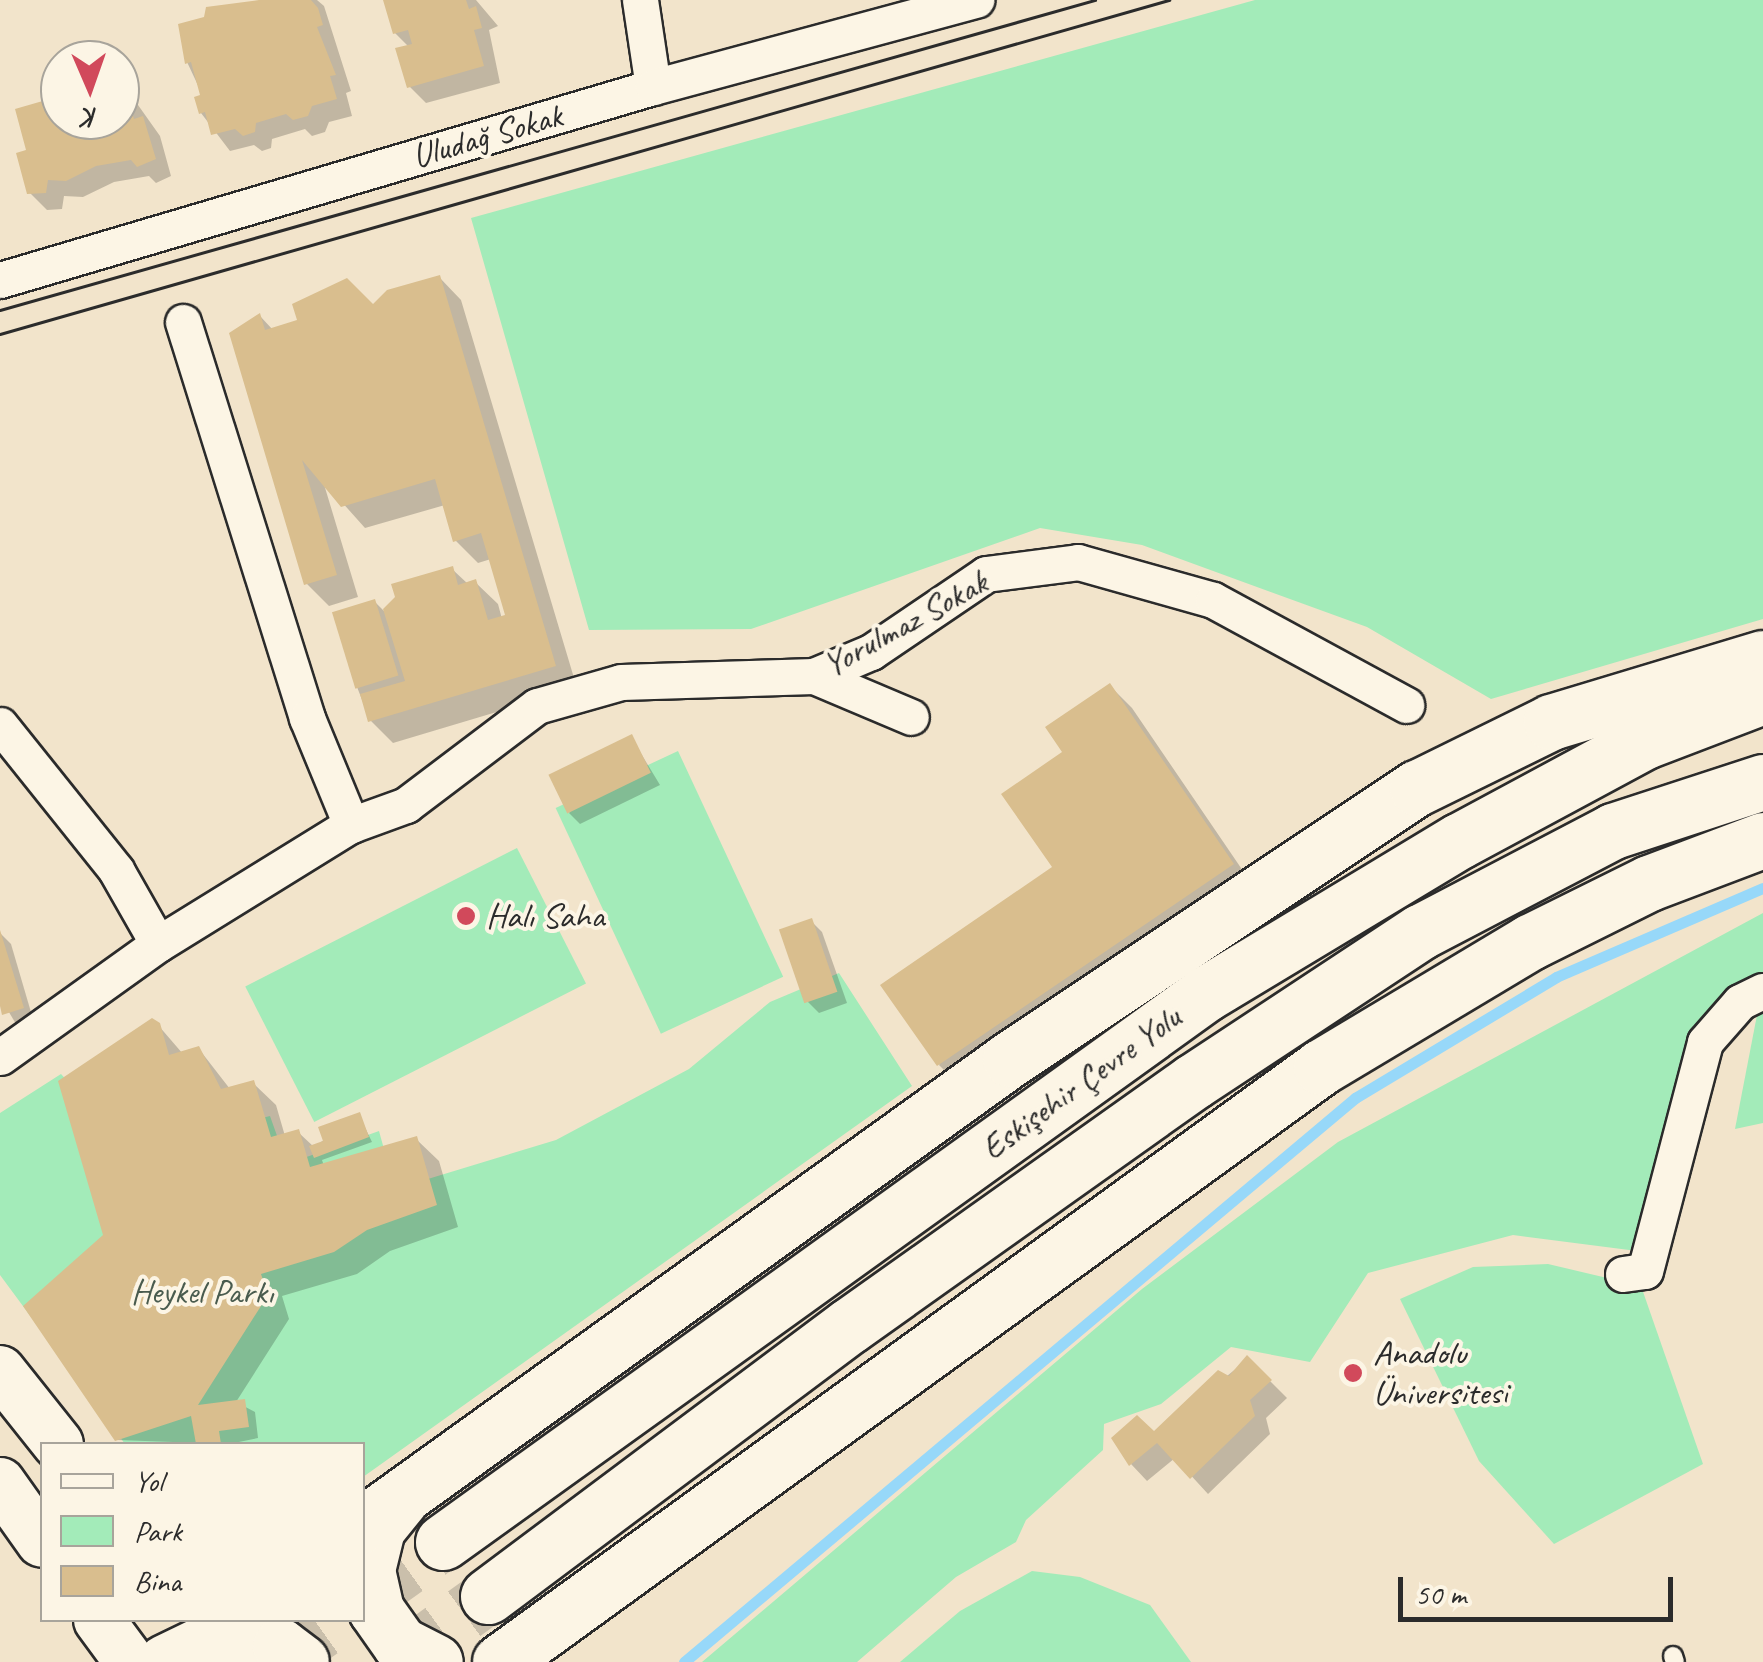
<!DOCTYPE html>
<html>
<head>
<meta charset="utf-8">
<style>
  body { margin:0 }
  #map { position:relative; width:1763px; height:1662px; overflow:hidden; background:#f2e4cb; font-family:Caveat,sans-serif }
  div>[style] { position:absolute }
  .green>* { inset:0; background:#a3ebb9; transform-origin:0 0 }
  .shadow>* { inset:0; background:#0003 }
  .stream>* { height:11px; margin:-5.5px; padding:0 5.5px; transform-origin:5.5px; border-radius:5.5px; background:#97d8f9 }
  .building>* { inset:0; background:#d9be8e; transform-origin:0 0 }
  .highway-tunnel>* { height:55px; margin-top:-27.5px; transform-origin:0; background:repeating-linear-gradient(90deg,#cabfab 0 55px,transparent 0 83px) }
  .roads { filter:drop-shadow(2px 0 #2b2b2b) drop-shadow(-2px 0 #2b2b2b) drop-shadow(0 2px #2b2b2b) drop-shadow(0 -2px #2b2b2b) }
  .lane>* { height:18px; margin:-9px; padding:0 9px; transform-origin:9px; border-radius:9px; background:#fcf5e5 }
  .street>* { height:35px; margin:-17.5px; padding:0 17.5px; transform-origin:17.5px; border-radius:17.5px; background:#fcf5e5 }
  .secondary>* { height:50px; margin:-25px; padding:0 25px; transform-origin:25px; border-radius:25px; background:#fcf5e5 }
  .highway>* { height:55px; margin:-27.5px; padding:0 27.5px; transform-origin:27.5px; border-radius:27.5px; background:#fcf5e5 }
  .tram>* { height:2.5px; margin:-1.25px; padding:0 1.25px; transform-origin:1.25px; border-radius:1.25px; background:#2b2b2b }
  .dots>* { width:28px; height:28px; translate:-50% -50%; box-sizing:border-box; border:5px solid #fcf5e5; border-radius:50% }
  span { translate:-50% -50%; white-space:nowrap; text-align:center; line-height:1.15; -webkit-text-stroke:8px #fcf5e5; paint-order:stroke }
  .street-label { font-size:35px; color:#2b2b2b }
  .poi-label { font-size:35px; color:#2b2b2b }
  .left { translate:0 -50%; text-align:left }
  .park-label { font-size:35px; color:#495b4e }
  .legend { position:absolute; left:40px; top:1442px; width:325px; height:180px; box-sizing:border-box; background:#fcf5e5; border:2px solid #a8a49b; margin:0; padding:12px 18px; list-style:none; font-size:30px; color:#2b2b2b }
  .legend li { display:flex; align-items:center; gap:20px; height:50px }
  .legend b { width:50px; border:2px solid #a8a49b }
  .north { position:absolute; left:40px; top:40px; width:100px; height:100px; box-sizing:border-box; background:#fcf5e5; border:2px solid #a8a49b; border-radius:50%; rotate:178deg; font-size:28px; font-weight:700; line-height:40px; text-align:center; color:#2b2b2b }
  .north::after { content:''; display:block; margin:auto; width:35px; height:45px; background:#d1495b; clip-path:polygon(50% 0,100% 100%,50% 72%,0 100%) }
  .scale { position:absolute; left:1398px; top:1577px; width:275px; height:45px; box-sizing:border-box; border:5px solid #2b2b2b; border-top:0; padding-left:12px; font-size:30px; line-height:35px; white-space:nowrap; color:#2b2b2b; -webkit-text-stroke:8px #fcf5e5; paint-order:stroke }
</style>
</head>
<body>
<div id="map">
  <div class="green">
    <i style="clip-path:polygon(1255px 0,1763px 0,1763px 619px,1491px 699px,1367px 627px,1142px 545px,1040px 528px,751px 629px,589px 630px,471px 218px)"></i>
    <i style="left:678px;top:751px;width:249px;height:135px;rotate:65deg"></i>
    <i style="left:517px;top:848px;width:152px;height:305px;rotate:63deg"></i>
    <i style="clip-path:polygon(1763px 913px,1763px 973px,1728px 996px,1637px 1251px,1513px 1235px,1368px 1273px,1310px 1362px,1231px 1347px,1161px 1404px,1104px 1424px,1103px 1450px,1026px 1520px,1016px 1542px,956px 1577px,857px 1662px,702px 1662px,1142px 1289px,1338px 1142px)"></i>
    <i style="clip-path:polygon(839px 973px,912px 1086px,363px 1477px,362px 1444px,125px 1444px,0 1275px,0 1113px,61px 1074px,131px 1150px,270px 1116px,287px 1164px,379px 1131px,395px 1189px,556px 1140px,689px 1069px,770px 1002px)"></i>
    <i style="clip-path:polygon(1763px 984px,1763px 1123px,1735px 1129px)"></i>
    <i style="clip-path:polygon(1548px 1264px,1641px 1286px,1703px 1464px,1554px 1544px,1479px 1461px,1400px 1299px,1473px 1267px)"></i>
    <i style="clip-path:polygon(1032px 1571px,1080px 1577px,1150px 1605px,1191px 1662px,900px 1662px,960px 1611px)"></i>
  </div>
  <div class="shadow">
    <i style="clip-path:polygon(261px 0,317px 0,324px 6px,351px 91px,346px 93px,352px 116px,329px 122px,325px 132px,312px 136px,305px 129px,272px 139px,271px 148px,262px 151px,254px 145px,230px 151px,201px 113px,203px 96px,187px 62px)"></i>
    <i style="clip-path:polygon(385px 0,476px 0,498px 26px,489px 30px,500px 83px,426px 103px,409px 86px,409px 47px,395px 33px)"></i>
    <i style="clip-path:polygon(121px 81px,160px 136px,171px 176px,156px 183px,149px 176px,114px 182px,83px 197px,64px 196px,62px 209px,47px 210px,30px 193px,60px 99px,60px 120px,120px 120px)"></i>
    <i style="clip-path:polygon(439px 277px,461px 300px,577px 688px,393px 743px,370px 720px,357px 687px,374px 601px,384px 611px,452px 569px,468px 584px,475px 582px,498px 604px,502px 619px,508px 616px,491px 559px,478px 563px,455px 540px,445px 505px,365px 528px,323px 481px,358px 597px,329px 606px,306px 583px,260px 316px,273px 330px,373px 308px)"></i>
    <i style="clip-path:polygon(1110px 686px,1132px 708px,1254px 887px,961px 1087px,939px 1065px,1056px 868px,1066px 752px)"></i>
    <i style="clip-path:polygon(631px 737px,660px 785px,580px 824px,569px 813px)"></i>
    <i style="clip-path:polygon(811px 921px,822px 932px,847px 1003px,819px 1013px,808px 1002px)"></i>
    <i style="clip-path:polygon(0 933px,11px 944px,33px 1019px,16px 1024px,0 997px)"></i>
    <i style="clip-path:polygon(158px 1025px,183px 1054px,199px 1049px,230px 1089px,253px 1083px,276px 1105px,285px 1136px,298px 1132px,314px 1147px,359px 1115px,372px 1142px,322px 1160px,324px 1166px,416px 1139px,439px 1161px,458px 1227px,390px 1251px,357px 1274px,282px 1296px,289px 1319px,236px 1402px,255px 1412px,258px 1438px,229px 1444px,117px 1440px,106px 1236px)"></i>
    <i style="clip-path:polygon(1248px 1359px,1287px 1398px,1266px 1418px,1270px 1434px,1208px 1494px,1175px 1458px,1147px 1481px,1131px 1464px,1154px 1435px)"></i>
  </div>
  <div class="stream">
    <i style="left:684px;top:1662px;width:877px;rotate:-40.05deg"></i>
    <i style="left:1355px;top:1098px;width:235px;rotate:-31deg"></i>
    <i style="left:1556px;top:977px;width:225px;rotate:-23.3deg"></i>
  </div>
  <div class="building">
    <i style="clip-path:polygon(259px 0,311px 0,318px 8px,323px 25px,317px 27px,336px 75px,330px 76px,337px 99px,312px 106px,308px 116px,293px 120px,286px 114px,256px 123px,255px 132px,243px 136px,235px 129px,211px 135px,205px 112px,199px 114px,194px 97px,200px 95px,191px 62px,185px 64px,178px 24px,204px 17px,206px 7px)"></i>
    <i style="clip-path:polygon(383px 0,466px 0,469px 9px,476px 6px,482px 28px,474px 30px,484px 66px,407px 88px,395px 48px,412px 44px,408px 30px,393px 34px)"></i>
    <i style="clip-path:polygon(121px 75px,134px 119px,143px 116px,156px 159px,137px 167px,131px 160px,96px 166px,66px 181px,48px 180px,46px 193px,27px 194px,16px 153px,26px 150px,15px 109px,60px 96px,60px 120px,120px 120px)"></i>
    <i style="clip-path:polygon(440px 275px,556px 666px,368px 722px,360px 694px,405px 681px,383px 609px,395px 597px,391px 584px,453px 566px,458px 585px,476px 579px,488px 620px,505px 615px,481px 533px,453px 542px,435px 479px,341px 507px,302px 460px,337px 575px,304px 585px,229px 333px,260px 313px,265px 330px,297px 320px,292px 304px,347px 278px,373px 304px,387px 290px)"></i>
    <i style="left:375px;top:599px;width:80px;height:45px;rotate:73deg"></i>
    <i style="clip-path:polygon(1110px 683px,1234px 864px,937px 1066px,880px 985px,1052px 867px,1001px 794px,1062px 752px,1045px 727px)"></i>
    <i style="left:632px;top:734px;width:43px;height:93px;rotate:64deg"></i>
    <i style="left:812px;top:918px;width:78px;height:35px;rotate:71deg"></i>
    <i style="clip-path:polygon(0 930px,24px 1008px,2px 1015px,0 1006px)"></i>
    <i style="clip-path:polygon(152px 1018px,160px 1023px,169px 1055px,199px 1046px,221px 1089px,254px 1080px,271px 1137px,299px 1129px,310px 1167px,417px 1136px,437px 1205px,367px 1230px,334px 1252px,261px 1274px,268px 1295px,198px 1405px,245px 1399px,249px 1427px,219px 1431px,221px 1444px,196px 1444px,191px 1416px,115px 1441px,23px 1306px,103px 1235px,58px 1081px)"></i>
    <i style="clip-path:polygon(360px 1112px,369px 1137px,314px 1158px,309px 1146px,323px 1141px,318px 1127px)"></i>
    <i style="clip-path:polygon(1247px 1355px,1272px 1380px,1250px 1400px,1255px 1416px,1190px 1479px,1157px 1443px,1129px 1466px,1111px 1438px,1137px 1415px,1154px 1431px,1218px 1370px,1229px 1376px)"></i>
  </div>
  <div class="highway-tunnel">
    <i style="left:362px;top:1600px;width:100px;rotate:-35.6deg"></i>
    <i style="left:277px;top:1662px;width:72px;rotate:-35.4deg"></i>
    <i style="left:397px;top:1662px;width:112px;rotate:-36deg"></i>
  </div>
  <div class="roads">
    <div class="lane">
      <i style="left:1673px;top:1656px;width:6px;rotate:72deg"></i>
    </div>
    <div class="street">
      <i style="left:640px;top:0;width:88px;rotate:81.5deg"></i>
      <i style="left:0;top:280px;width:681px;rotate:-16.47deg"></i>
      <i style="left:653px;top:87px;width:335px;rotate:-15.1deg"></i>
      <i style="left:183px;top:322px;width:415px;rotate:72.6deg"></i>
      <i style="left:307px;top:718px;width:116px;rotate:67.6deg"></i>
      <i style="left:814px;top:676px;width:105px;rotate:22.9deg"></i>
      <i style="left:0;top:725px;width:186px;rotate:51.3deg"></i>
      <i style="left:116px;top:870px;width:85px;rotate:60.4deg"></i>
      <i style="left:158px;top:944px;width:194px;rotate:144.4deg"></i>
      <i style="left:158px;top:944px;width:227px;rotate:-31.7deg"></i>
      <i style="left:351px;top:825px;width:59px;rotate:-20deg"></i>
      <i style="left:406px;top:805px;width:164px;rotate:-37.1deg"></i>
      <i style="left:537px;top:706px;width:87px;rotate:-15.9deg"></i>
      <i style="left:621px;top:682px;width:193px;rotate:-1.8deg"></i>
      <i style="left:814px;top:676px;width:62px;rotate:-22.8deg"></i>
      <i style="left:871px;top:652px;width:139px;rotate:-34.1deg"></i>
      <i style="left:986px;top:574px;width:93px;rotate:-7.4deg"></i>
      <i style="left:1078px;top:562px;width:140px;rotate:15.7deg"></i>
      <i style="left:1213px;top:600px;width:220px;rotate:28.5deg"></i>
      <i style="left:1623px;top:1274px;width:22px;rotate:-8deg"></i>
      <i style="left:1645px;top:1271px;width:237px;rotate:-75.3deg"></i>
      <i style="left:1705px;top:1042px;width:53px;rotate:-48.8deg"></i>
      <i style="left:1740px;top:1002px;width:25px;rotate:-26deg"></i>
    </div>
    <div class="secondary">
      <i style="left:0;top:1371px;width:93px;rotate:51.5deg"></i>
      <i style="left:0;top:1483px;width:72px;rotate:54.6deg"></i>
      <i style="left:99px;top:1620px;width:52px;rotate:53.6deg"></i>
    </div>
    <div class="highway">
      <i style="left:401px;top:1499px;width:38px;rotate:129deg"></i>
      <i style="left:377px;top:1529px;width:42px;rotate:103.7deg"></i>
      <i style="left:367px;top:1570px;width:41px;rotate:77.3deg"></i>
      <i style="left:376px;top:1610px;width:42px;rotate:54.8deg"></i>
      <i style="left:400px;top:1644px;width:39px;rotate:27deg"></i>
      <i style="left:362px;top:1525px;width:798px;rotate:-35.72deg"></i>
      <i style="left:1010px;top:1059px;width:489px;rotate:-33.7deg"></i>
      <i style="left:1417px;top:788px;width:149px;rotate:-26.2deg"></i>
      <i style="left:1551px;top:722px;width:221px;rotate:-16.8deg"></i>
      <i style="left:443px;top:1542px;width:939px;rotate:-35.72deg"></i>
      <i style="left:1205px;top:994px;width:297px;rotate:-31.1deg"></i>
      <i style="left:1459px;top:841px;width:211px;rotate:-28.3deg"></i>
      <i style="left:1645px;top:741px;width:126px;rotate:-20.9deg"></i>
      <i style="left:488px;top:1596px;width:451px;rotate:-36.8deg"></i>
      <i style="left:849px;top:1326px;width:423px;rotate:-35.4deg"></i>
      <i style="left:1194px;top:1081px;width:271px;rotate:-33.4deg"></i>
      <i style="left:1420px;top:932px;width:218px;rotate:-27.6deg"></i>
      <i style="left:1613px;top:831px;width:158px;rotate:-18.1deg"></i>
      <i style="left:165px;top:1662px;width:62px;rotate:-25.7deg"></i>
      <i style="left:221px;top:1635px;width:60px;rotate:10.6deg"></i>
      <i style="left:280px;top:1646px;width:26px;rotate:37deg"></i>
      <i style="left:500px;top:1662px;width:1014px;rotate:-35.93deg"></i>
      <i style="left:1321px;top:1067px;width:244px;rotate:-30.9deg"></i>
      <i style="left:1530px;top:942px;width:133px;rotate:-26.4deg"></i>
      <i style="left:1649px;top:883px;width:122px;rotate:-20.7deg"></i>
    </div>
  </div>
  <div class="tram">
    <i style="left:0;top:310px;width:1138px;rotate:-15.81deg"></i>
    <i style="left:0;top:334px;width:1216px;rotate:-15.95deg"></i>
  </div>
  <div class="dots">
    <i style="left:466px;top:916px;background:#d1495b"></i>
    <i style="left:1353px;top:1373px;background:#d1495b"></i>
  </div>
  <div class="street-label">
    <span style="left:487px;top:136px;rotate:-16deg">Uludağ Sokak</span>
    <span style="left:905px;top:624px;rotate:-29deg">Yorulmaz Sokak</span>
    <span style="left:1081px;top:1083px;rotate:-36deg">Eskişehir Çevre Yolu</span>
  </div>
  <div class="poi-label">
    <span class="left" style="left:486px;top:916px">Halı Saha</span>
    <span class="left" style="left:1373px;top:1373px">Anadolu<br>Üniversitesi</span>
  </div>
  <div class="park-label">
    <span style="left:202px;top:1292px">Heykel Parkı</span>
  </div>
  <ul class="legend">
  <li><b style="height:12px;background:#fcf5e5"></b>Yol</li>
  <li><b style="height:28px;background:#a3ebb9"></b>Park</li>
  <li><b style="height:28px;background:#d9be8e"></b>Bina</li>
  </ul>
  <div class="north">K</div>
  <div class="scale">50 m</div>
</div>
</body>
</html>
